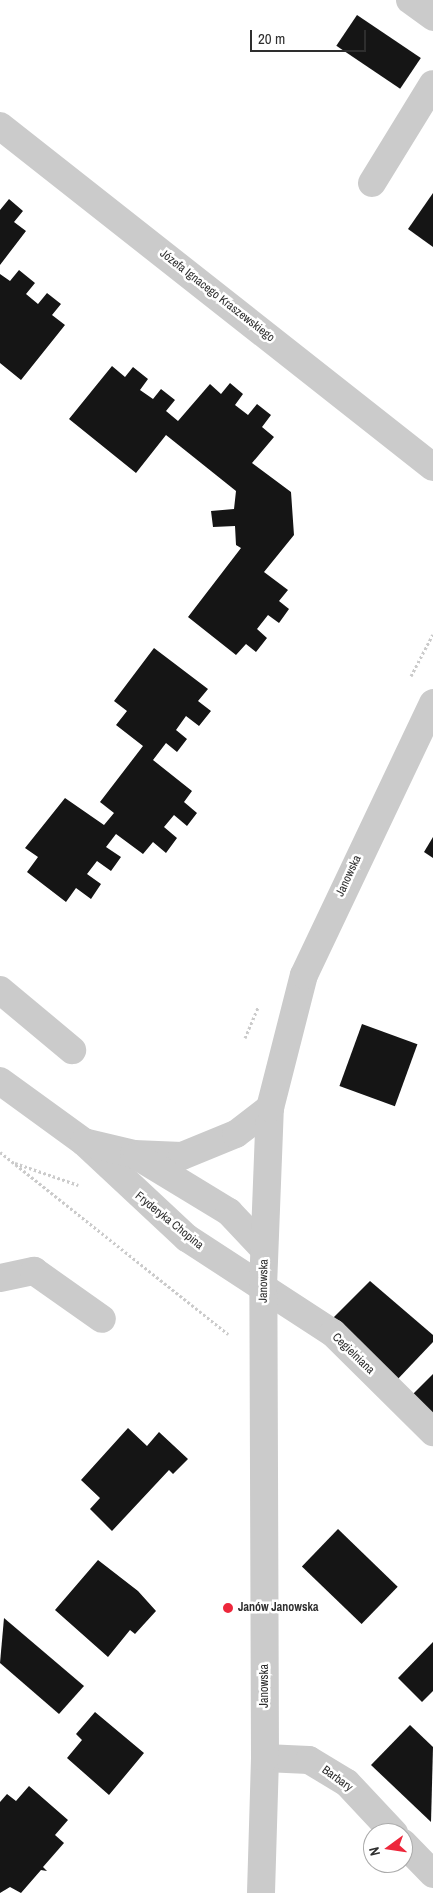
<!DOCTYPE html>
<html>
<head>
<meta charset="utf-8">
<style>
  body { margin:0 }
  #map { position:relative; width:433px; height:1893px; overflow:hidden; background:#fff; font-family:"Archivo Narrow",sans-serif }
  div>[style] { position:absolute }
  .building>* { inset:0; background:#151515; transform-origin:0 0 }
  .path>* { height:3px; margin-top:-1.5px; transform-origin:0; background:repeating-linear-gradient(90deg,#cbcbcb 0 2.5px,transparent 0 5px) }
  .minor>* { height:28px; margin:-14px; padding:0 14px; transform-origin:14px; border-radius:14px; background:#cbcbcb }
  .dots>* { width:14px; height:14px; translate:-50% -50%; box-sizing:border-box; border:2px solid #fff; border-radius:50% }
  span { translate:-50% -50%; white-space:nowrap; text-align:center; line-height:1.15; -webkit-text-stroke:5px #fff; paint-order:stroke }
  .street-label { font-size:12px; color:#2e2e2e }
  .poi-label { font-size:12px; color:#2e2e2e; font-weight:700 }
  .left { translate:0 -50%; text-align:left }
  .north { position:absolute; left:363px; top:1823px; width:50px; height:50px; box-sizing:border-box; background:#fff; border:1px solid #ababab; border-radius:50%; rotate:256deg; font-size:14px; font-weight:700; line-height:20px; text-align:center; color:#2e2e2e }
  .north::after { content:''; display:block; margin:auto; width:18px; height:22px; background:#ed273b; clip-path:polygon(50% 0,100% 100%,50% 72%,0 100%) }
  .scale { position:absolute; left:250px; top:30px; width:116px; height:22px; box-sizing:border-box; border:2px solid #2e2e2e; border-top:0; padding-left:6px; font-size:15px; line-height:18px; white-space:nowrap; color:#2e2e2e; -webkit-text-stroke:4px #fff; paint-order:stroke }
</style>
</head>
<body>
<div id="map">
  <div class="building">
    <i style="left:357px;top:15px;width:77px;height:37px;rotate:34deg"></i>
    <i style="clip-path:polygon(433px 193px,433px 247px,408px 229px)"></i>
    <i style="clip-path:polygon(9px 199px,23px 211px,14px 222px,26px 231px,0 265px,0 210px)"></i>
    <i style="clip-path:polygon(19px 270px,35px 283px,26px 294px,38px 304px,47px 293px,61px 304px,52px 315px,65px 325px,21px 380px,0 363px,0 274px,10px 281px)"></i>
    <i style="clip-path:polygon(112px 366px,125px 377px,133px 367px,148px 379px,140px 390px,153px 399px,161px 389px,175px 400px,166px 411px,178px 421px,210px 384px,221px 394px,230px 383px,243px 394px,235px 405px,248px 415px,257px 404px,271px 415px,262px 427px,274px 437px,252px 463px,291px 492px,294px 535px,264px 572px,288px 590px,279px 601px,289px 609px,279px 623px,268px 615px,257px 629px,267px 638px,256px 652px,246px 644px,236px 655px,188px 617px,241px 548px,236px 545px,235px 526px,213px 527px,211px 511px,234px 509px,236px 491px,166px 435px,136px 473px,69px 419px)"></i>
    <i style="clip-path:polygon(154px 648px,208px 689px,198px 701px,211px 711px,199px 726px,186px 716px,176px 730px,187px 739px,177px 752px,166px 743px,153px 760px,192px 791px,184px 802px,197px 813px,187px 826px,174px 815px,164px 827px,177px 838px,166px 853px,153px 842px,143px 854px,116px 834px,106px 847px,121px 857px,111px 871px,97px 861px,87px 874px,101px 884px,91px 899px,76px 888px,66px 902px,27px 872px,38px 857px,25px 848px,65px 798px,104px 825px,114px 813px,100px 802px,143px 746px,116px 725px,127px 711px,114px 701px)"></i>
    <i style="clip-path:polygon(433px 837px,433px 858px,424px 852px)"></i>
    <i style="left:362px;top:1024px;width:59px;height:66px;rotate:20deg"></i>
    <i style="clip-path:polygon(370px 1281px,433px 1335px,433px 1342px,395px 1382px,332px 1319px)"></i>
    <i style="clip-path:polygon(433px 1374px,433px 1417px,411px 1396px)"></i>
    <i style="clip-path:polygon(128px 1428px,147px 1446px,159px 1432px,188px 1459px,173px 1474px,169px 1470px,112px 1531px,90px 1509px,100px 1498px,81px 1480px)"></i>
    <i style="left:338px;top:1529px;width:83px;height:52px;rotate:44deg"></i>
    <i style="clip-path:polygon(98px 1560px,138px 1591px,156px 1611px,135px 1634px,130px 1630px,108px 1657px,55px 1610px)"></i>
    <i style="clip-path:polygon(4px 1618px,84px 1686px,59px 1714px,0 1663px)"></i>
    <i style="clip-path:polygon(433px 1642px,433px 1691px,422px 1702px,398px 1678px)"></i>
    <i style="clip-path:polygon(95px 1712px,144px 1753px,109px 1795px,67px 1758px,82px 1740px,76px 1734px)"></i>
    <i style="clip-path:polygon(410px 1725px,433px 1747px,431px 1822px,371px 1765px)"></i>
    <i style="clip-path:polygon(29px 1786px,68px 1820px,55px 1835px,64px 1843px,43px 1867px,47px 1871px,41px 1870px,21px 1893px,10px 1887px,0 1893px,0 1802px,7px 1794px,16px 1801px)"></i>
  </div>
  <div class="path">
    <i style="left:411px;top:676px;width:47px;rotate:-62.4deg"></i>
    <i style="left:245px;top:1038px;width:33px;rotate:-67deg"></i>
    <i style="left:0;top:1152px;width:292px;rotate:38.6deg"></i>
    <i style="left:15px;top:1163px;width:67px;rotate:19.2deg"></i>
  </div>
  <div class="minor">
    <i style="left:410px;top:0;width:29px;rotate:36deg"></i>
    <i style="left:0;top:126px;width:551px;rotate:38.22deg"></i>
    <i style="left:372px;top:183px;width:116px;rotate:-58.4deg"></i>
    <i style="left:0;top:990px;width:94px;rotate:39.8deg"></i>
    <i style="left:0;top:1081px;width:104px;rotate:36deg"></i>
    <i style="left:84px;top:1142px;width:141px;rotate:43deg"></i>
    <i style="left:187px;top:1238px;width:174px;rotate:33.1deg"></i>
    <i style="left:333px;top:1333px;width:141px;rotate:44.7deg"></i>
    <i style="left:84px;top:1142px;width:51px;rotate:13.5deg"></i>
    <i style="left:134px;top:1154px;width:48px;rotate:2.4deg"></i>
    <i style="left:182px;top:1156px;width:58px;rotate:-22.2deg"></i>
    <i style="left:236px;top:1134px;width:43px;rotate:-37.4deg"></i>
    <i style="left:137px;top:1156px;width:108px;rotate:31.3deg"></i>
    <i style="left:229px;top:1212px;width:51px;rotate:46.6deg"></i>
    <i style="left:0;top:1278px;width:35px;rotate:-12deg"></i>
    <i style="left:34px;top:1271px;width:83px;rotate:35.2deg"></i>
    <i style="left:265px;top:1758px;width:44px;rotate:2.6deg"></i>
    <i style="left:309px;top:1760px;width:44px;rotate:31.2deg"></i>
    <i style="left:347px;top:1783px;width:69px;rotate:46.8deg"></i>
    <i style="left:403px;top:1843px;width:43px;rotate:45.9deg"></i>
    <i style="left:261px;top:1893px;width:135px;rotate:-88.3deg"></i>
    <i style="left:265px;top:1758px;width:471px;rotate:-90.2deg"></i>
    <i style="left:263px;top:1287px;width:179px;rotate:-87.8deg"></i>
    <i style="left:270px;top:1108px;width:137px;rotate:-75.7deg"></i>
    <i style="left:304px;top:975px;width:301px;rotate:-64.6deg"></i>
  </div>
  <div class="dots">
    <i style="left:228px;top:1608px;background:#ed273b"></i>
  </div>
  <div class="street-label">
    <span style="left:217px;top:296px;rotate:38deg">Józefa Ignacego Kraszewskiego</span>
    <span style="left:349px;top:876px;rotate:-65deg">Janowska</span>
    <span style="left:169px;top:1221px;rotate:39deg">Fryderyka Chopina</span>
    <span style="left:264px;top:1281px;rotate:-89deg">Janowska</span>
    <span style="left:353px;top:1354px;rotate:44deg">Cegielniana</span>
    <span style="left:265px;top:1686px;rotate:-90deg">Janowska</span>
    <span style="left:337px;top:1779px;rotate:36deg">Barbary</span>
  </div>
  <div class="poi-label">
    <span class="left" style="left:238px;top:1608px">Janów Janowska</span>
  </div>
  <div class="north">N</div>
  <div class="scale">20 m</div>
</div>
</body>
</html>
